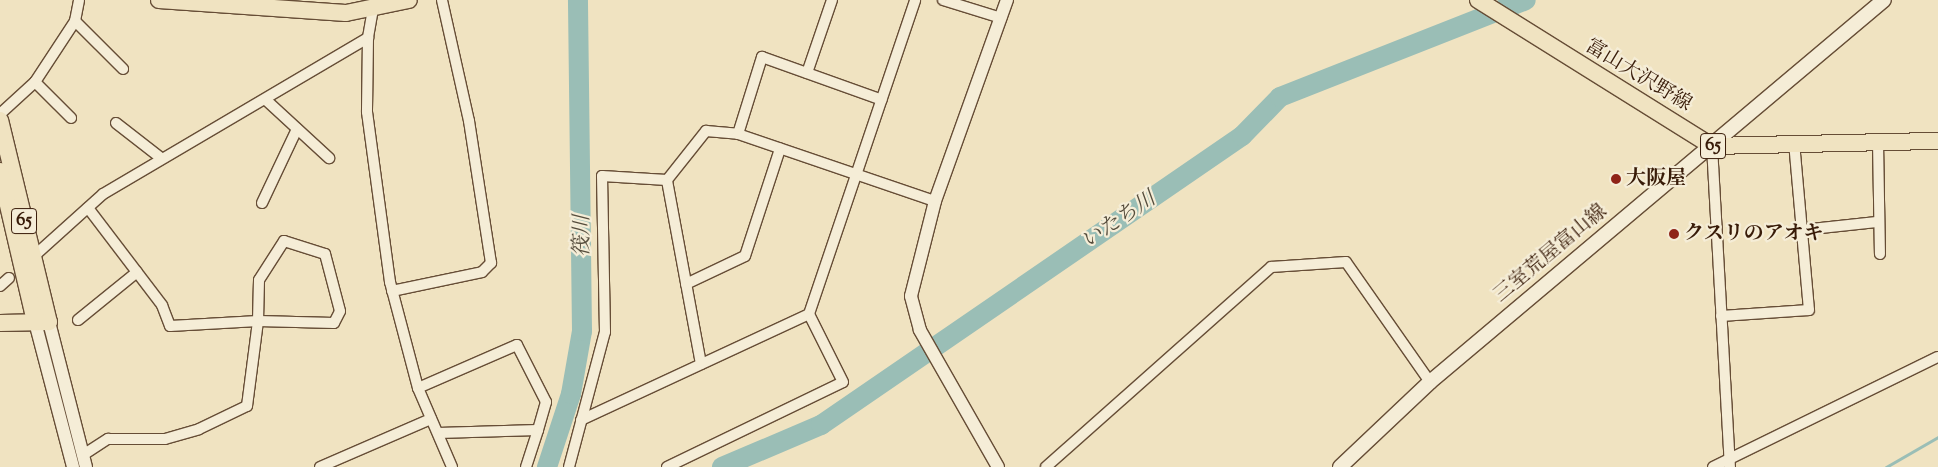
<!DOCTYPE html>
<html>
<head>
<meta charset="utf-8">
<style>
  body { margin:0 }
  #map { position:relative; width:1938px; height:467px; overflow:hidden; background:#f0e3c1; font-family:"Sorts Mill Goudy","Noto Serif JP",serif }
  div>[style] { position:absolute }
  .stream>* { height:3px; margin:-1.5px; padding:0 1.5px; transform-origin:1.5px; border-radius:1.5px; background:#9abeb6 }
  .river>* { height:20px; margin:-10px; padding:0 10px; transform-origin:10px; border-radius:10px; background:#9abeb6 }
  .roads { filter:drop-shadow(1px 0 #664d36) drop-shadow(-1px 0 #664d36) drop-shadow(0 1px #664d36) drop-shadow(0 -1px #664d36) }
  .minor>* { height:10px; margin:-5px; padding:0 5px; transform-origin:5px; border-radius:5px; background:#f5edd7 }
  .tertiary>* { height:12px; margin:-6px; padding:0 6px; transform-origin:6px; border-radius:6px; background:#f5edd7 }
  .secondary>* { height:14px; margin:-7px; padding:0 7px; transform-origin:7px; border-radius:7px; background:#f5edd7 }
  .primary>* { height:16px; margin:-8px; padding:0 8px; transform-origin:8px; border-radius:8px; background:#f0e3c1 }
  .dots>* { width:14px; height:14px; translate:-50% -50%; box-sizing:border-box; border:2px solid #f5edd7; border-radius:50% }
  span { translate:-50% -50%; white-space:nowrap; text-align:center; line-height:1.15; -webkit-text-stroke:4.5px #f5edd7; paint-order:stroke }
  .shield-label span { padding:1px 4px; background:#f5edd7; border:1px solid; border-radius:4px; -webkit-text-stroke-width:0 }
  .shield-label { font-size:19px; color:#381b08; font-weight:700 }
  .street-label { font-size:20px; color:#381b08 }
  .poi-label { font-size:20px; color:#381b08; font-weight:700 }
  .left { translate:0 -50%; text-align:left }
  .water-label { font-size:21px; color:#554c3c; font-style:italic }
</style>
</head>
<body>
<div id="map">
  <div class="stream">
    <i style="left:1886px;top:467px;width:60px;rotate:-30deg"></i>
  </div>
  <div class="river">
    <i style="left:547px;top:467px;width:77px;rotate:-71.8deg"></i>
    <i style="left:571px;top:394px;width:64px;rotate:-80.1deg"></i>
    <i style="left:582px;top:331px;width:331px;rotate:-90.7deg"></i>
    <i style="left:722px;top:467px;width:108px;rotate:-23deg"></i>
    <i style="left:821px;top:425px;width:511px;rotate:-34.47deg"></i>
    <i style="left:1242px;top:136px;width:54px;rotate:-45.7deg"></i>
    <i style="left:1280px;top:97px;width:264px;rotate:-21.5deg"></i>
  </div>
  <div class="roads">
    <div class="minor">
      <i style="left:943px;top:0;width:61px;rotate:17.2deg"></i>
      <i style="left:373px;top:9px;width:29px;rotate:100deg"></i>
      <i style="left:368px;top:38px;width:74px;rotate:90.8deg"></i>
      <i style="left:367px;top:112px;width:172px;rotate:82.3deg"></i>
      <i style="left:390px;top:282px;width:110px;rotate:75.2deg"></i>
      <i style="left:418px;top:388px;width:86px;rotate:66.7deg"></i>
      <i style="left:75px;top:21px;width:21px;rotate:-79deg"></i>
      <i style="left:807px;top:73px;width:77px;rotate:-71.1deg"></i>
      <i style="left:35px;top:82px;width:73px;rotate:-56.7deg"></i>
      <i style="left:75px;top:21px;width:68px;rotate:45deg"></i>
      <i style="left:266px;top:100px;width:86px;rotate:42.6deg"></i>
      <i style="left:0;top:114px;width:47px;rotate:-42.4deg"></i>
      <i style="left:35px;top:82px;width:51px;rotate:45deg"></i>
      <i style="left:116px;top:123px;width:57px;rotate:37.9deg"></i>
      <i style="left:738px;top:134px;width:81px;rotate:-72.7deg"></i>
      <i style="left:762px;top:57px;width:127px;rotate:19.7deg"></i>
      <i style="left:1878px;top:142px;width:112px;rotate:89deg"></i>
      <i style="left:1712px;top:146px;width:322px;rotate:86.8deg"></i>
      <i style="left:262px;top:203px;width:82px;rotate:-64.7deg"></i>
      <i style="left:1802px;top:230px;width:75px;rotate:-6.1deg"></i>
      <i style="left:33px;top:257px;width:94px;rotate:-42deg"></i>
      <i style="left:103px;top:194px;width:308px;rotate:-30.5deg"></i>
      <i style="left:686px;top:284px;width:65px;rotate:-25.4deg"></i>
      <i style="left:745px;top:256px;width:113px;rotate:-71.9deg"></i>
      <i style="left:0;top:286px;width:12px;rotate:-42deg"></i>
      <i style="left:392px;top:291px;width:92px;rotate:-11.9deg"></i>
      <i style="left:482px;top:272px;width:13px;rotate:-45deg"></i>
      <i style="left:491px;top:263px;width:144px;rotate:-98.8deg"></i>
      <i style="left:469px;top:121px;width:124px;rotate:-102.6deg"></i>
      <i style="left:1721px;top:316px;width:88px;rotate:-3.9deg"></i>
      <i style="left:1809px;top:310px;width:168px;rotate:-95.1deg"></i>
      <i style="left:78px;top:320px;width:76px;rotate:-39.1deg"></i>
      <i style="left:701px;top:364px;width:187px;rotate:-100.5deg"></i>
      <i style="left:667px;top:180px;width:63px;rotate:-51.5deg"></i>
      <i style="left:706px;top:131px;width:32px;rotate:5deg"></i>
      <i style="left:738px;top:134px;width:208px;rotate:18.8deg"></i>
      <i style="left:418px;top:388px;width:108px;rotate:-23.5deg"></i>
      <i style="left:517px;top:345px;width:64px;rotate:63deg"></i>
      <i style="left:546px;top:402px;width:29px;rotate:106deg"></i>
      <i style="left:538px;top:430px;width:100px;rotate:178.3deg"></i>
      <i style="left:581px;top:420px;width:251px;rotate:-24.9deg"></i>
      <i style="left:809px;top:314px;width:331px;rotate:-71.3deg"></i>
      <i style="left:83px;top:455px;width:30px;rotate:-33deg"></i>
      <i style="left:108px;top:439px;width:57px"></i>
      <i style="left:165px;top:439px;width:35px;rotate:-16deg"></i>
      <i style="left:199px;top:429px;width:53px;rotate:-25.6deg"></i>
      <i style="left:247px;top:406px;width:86px;rotate:-82.6deg"></i>
      <i style="left:258px;top:321px;width:76px;rotate:1.5deg"></i>
      <i style="left:334px;top:323px;width:13px;rotate:-63deg"></i>
      <i style="left:340px;top:311px;width:59px;rotate:-104.7deg"></i>
      <i style="left:325px;top:254px;width:43px;rotate:-162.4deg"></i>
      <i style="left:284px;top:241px;width:46px;rotate:122.7deg"></i>
      <i style="left:259px;top:280px;width:41px;rotate:91.4deg"></i>
      <i style="left:258px;top:321px;width:88px;rotate:176.7deg"></i>
      <i style="left:170px;top:326px;width:22px;rotate:-111deg"></i>
      <i style="left:162px;top:305px;width:122px;rotate:-127.3deg"></i>
      <i style="left:320px;top:467px;width:121px;rotate:-23.4deg"></i>
      <i style="left:526px;top:467px;width:39px;rotate:-72deg"></i>
      <i style="left:569px;top:467px;width:140px;rotate:-75.1deg"></i>
      <i style="left:605px;top:332px;width:156px;rotate:-91.1deg"></i>
      <i style="left:602px;top:176px;width:65px;rotate:3.5deg"></i>
      <i style="left:667px;top:467px;width:195px;rotate:-25.8deg"></i>
      <i style="left:843px;top:382px;width:76px;rotate:-116.6deg"></i>
      <i style="left:1046px;top:467px;width:301px;rotate:-41.6deg"></i>
      <i style="left:1271px;top:267px;width:75px;rotate:-3.8deg"></i>
      <i style="left:1346px;top:262px;width:146px;rotate:55deg"></i>
      <i style="left:1713px;top:467px;width:250px;rotate:-26.1deg"></i>
    </div>
    <div class="tertiary">
      <i style="left:35px;top:322px;width:150px;rotate:75.3deg"></i>
      <i style="left:49px;top:322px;width:150px;rotate:75.7deg"></i>
      <i style="left:998px;top:467px;width:158px;rotate:-119.7deg"></i>
      <i style="left:920px;top:330px;width:35px;rotate:-105deg"></i>
      <i style="left:911px;top:296px;width:98px;rotate:-75.8deg"></i>
      <i style="left:935px;top:201px;width:214px;rotate:-70.3deg"></i>
    </div>
    <div class="secondary">
      <i style="left:1340px;top:467px;width:124px;rotate:-43.4deg"></i>
      <i style="left:1430px;top:382px;width:593px;rotate:-40.08deg"></i>
    </div>
    <div class="primary">
      <i style="left:159px;top:0;width:187px;rotate:4deg"></i>
      <i style="left:346px;top:13px;width:64px;rotate:-11.7deg"></i>
      <i style="left:1478px;top:0;width:276px;rotate:32deg"></i>
      <i style="left:1712px;top:146px;width:226px;rotate:-1.3deg"></i>
      <i style="left:0;top:120px;width:208px;rotate:76.4deg"></i>
      <i style="left:49px;top:322px;width:49px;rotate:178.8deg"></i>
      <i style="left:0;top:171px;width:155px;rotate:76.9deg"></i>
    </div>
  </div>
  <div class="dots">
    <i style="left:1616px;top:179px;background:#8f2418"></i>
    <i style="left:1674px;top:234px;background:#8f2418"></i>
  </div>
  <div class="shield-label">
    <span style="left:1713px;top:146px">65</span>
    <span style="left:24px;top:221px">65</span>
  </div>
  <div class="street-label">
    <span style="left:1638px;top:76px;rotate:31deg">富山大沢野線</span>
    <span style="left:1551px;top:254px;rotate:-40deg">三室荒屋富山線</span>
  </div>
  <div class="poi-label">
    <span class="left" style="left:1626px;top:179px">大阪屋</span>
    <span class="left" style="left:1684px;top:234px">クスリのアオキ</span>
  </div>
  <div class="water-label">
    <span style="left:1119px;top:221px;rotate:-34deg">いたち川</span>
    <span style="left:583px;top:236px;rotate:-90deg">筏川</span>
  </div>
</div>
</body>
</html>
